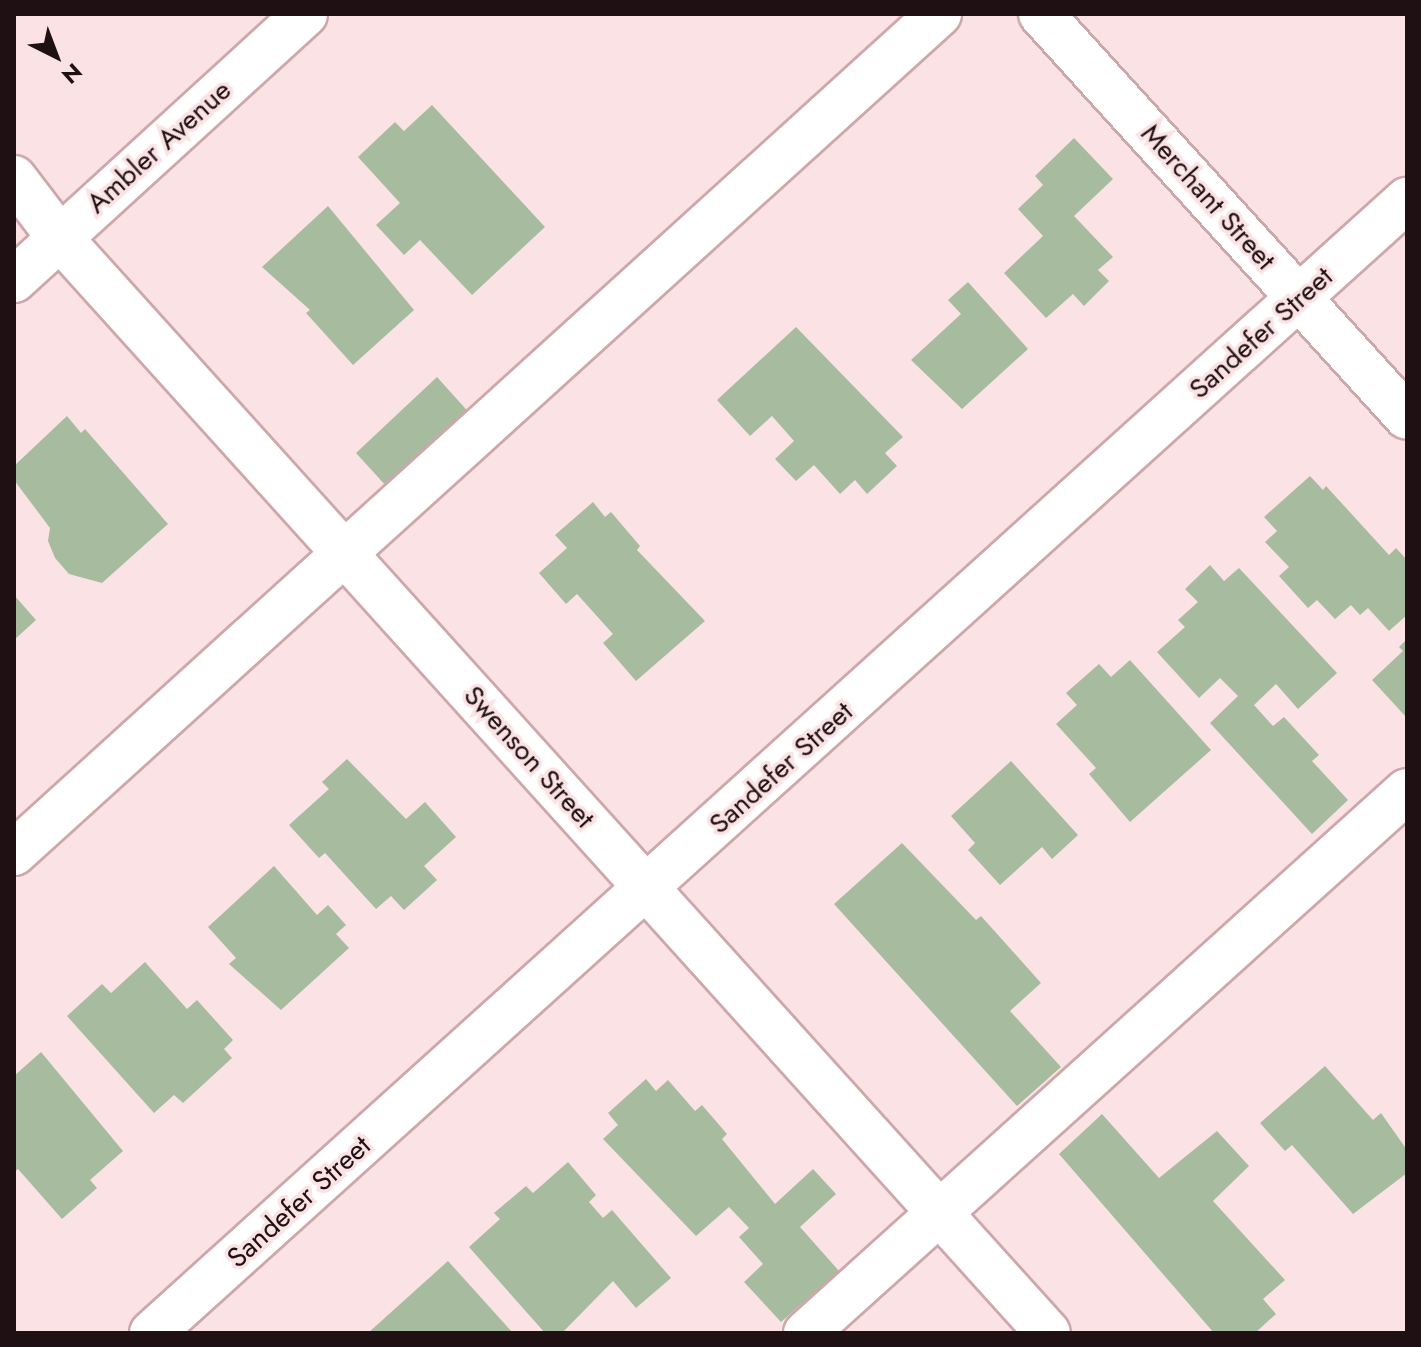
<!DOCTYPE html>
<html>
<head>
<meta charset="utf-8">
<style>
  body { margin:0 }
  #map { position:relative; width:1421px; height:1347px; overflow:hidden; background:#fbe2e4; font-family:Jost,sans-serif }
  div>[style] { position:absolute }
  .building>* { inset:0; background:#a7bc9f }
  .roads { filter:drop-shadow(2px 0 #cea7ab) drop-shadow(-2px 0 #cea7ab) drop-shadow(0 2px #cea7ab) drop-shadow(0 -2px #cea7ab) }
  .minor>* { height:44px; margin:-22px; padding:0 22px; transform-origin:22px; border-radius:22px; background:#fff }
  .major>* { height:44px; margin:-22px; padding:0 22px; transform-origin:22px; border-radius:22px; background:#fff }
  span { translate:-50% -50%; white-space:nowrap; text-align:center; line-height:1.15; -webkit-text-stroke:7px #fbe2e4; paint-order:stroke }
  .street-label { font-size:28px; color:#1f1113 }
  .frame { position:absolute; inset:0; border:16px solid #1f1113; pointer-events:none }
  .north { position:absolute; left:16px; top:16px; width:80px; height:80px; -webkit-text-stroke:6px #fbe2e4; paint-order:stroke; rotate:138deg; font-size:22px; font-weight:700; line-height:32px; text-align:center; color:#1f1113 }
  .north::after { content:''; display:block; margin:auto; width:28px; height:36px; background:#1f1113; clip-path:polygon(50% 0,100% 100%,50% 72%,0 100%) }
</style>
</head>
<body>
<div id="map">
  <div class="building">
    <i style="clip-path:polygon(432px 105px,545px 227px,472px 295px,420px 240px,404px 255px,376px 225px,400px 203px,358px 157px,395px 122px,404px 131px)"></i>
    <i style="clip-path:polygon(1074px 138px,1113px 179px,1074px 216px,1113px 257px,1098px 270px,1109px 281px,1084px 306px,1073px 294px,1046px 318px,1004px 273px,1043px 236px,1018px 209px,1043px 185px,1035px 176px)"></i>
    <i style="clip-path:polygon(328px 206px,414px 310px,353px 365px,306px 313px,310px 310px,262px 267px)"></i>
    <i style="clip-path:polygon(968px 282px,1028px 349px,962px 409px,911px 360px,961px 314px,948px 300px)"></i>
    <i style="clip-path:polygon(796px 327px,903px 437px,885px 453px,897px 466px,867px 494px,855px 480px,840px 494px,814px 465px,796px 481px,775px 459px,794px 441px,772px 416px,750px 436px,717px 400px)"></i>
    <i style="clip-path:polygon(437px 377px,473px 417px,387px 487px,356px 453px)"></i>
    <i style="clip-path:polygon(67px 416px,81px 433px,85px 429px,168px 524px,102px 583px,69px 574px,55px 558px,48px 541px,50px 528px,14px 480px,14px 466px)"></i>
    <i style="clip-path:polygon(1310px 476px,1323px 490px,1326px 486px,1389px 555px,1396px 548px,1407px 560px,1407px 615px,1389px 631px,1368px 608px,1360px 615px,1351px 605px,1335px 619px,1317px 600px,1308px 608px,1279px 576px,1289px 567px,1265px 542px,1277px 531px,1264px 517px)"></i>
    <i style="clip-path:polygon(593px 502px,605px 517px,611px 512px,640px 546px,637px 550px,705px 621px,636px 681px,603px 643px,613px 634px,577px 594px,566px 604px,539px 573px,567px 548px,555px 535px)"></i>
    <i style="clip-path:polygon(1210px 565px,1224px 581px,1239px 568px,1337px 673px,1298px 709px,1276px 684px,1254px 705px,1273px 726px,1284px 717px,1319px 755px,1312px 761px,1348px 800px,1312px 834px,1210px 723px,1238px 696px,1220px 678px,1199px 698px,1157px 652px,1185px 627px,1178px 620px,1198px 602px,1185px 589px)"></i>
    <i style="clip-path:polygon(14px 595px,36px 620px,14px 640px)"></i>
    <i style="clip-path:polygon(1407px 639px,1407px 718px,1372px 680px,1403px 651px,1399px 647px)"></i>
    <i style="clip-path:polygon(1130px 660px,1211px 750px,1130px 822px,1089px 774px,1096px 768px,1056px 724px,1077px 705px,1066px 693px,1099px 664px,1111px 677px)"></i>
    <i style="clip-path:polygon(347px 759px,406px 819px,425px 802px,456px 837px,424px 866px,437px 880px,404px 910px,391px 896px,376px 909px,325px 853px,319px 858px,289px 825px,329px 789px,322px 782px)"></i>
    <i style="clip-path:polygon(1011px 761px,1078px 835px,1052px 859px,1042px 847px,1000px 885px,968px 850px,975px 843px,951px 816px)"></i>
    <i style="clip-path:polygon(902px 843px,976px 920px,981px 916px,1041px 983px,1010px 1011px,1061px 1067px,1017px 1106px,834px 904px)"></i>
    <i style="clip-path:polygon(274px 866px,317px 915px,328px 905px,346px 925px,336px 934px,349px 948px,281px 1010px,229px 964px,236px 958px,208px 927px)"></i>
    <i style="clip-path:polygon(145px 962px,187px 1009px,197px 1000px,233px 1040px,224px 1049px,232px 1058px,183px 1103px,174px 1095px,154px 1113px,67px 1016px,102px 984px,111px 993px)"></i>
    <i style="clip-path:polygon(41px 1052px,123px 1151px,90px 1180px,97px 1188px,62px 1219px,18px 1169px,14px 1172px,14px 1076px)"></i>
    <i style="clip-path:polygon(1325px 1066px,1373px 1120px,1381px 1113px,1407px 1150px,1407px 1173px,1353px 1214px,1292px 1145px,1285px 1151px,1260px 1123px)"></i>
    <i style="clip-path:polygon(646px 1079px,656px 1091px,668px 1080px,695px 1111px,702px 1105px,727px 1134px,722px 1139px,775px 1204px,813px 1169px,836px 1194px,800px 1227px,839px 1271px,781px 1322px,744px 1282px,763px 1264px,739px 1237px,749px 1228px,729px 1207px,696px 1236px,603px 1139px,618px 1125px,608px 1113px)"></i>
    <i style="clip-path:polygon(1102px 1114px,1159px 1178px,1217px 1131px,1249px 1166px,1213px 1201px,1285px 1280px,1263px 1299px,1276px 1314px,1255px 1333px,1214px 1333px,1059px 1154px)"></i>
    <i style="clip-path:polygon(568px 1162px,596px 1195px,589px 1202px,603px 1218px,612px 1210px,671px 1278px,636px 1308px,613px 1281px,562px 1333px,545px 1333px,469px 1247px,500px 1219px,494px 1213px,526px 1186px,533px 1193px)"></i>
    <i style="clip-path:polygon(448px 1261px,513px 1333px,368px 1333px)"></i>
  </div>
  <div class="roads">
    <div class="minor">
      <i style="left:1041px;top:14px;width:544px;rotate:47.75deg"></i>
      <i style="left:14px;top:178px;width:74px;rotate:52.7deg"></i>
      <i style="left:59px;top:237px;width:1476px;rotate:47.94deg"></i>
      <i style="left:14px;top:853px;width:1249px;rotate:-42.21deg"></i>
      <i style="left:152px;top:1333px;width:1691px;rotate:-42.08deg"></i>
      <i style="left:806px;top:1333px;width:809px;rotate:-42.05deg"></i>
    </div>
    <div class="major">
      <i style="left:14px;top:280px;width:394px;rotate:-42.4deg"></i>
    </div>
  </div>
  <div class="street-label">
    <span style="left:159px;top:147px;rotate:-42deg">Ambler Avenue</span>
    <span style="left:1208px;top:197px;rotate:48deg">Merchant Street</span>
    <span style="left:1261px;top:333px;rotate:-42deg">Sandefer Street</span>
    <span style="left:529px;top:757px;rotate:48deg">Swenson Street</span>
    <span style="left:781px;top:768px;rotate:-42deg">Sandefer Street</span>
    <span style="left:299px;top:1202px;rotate:-42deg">Sandefer Street</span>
  </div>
  <div class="frame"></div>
  <div class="north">N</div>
</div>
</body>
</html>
